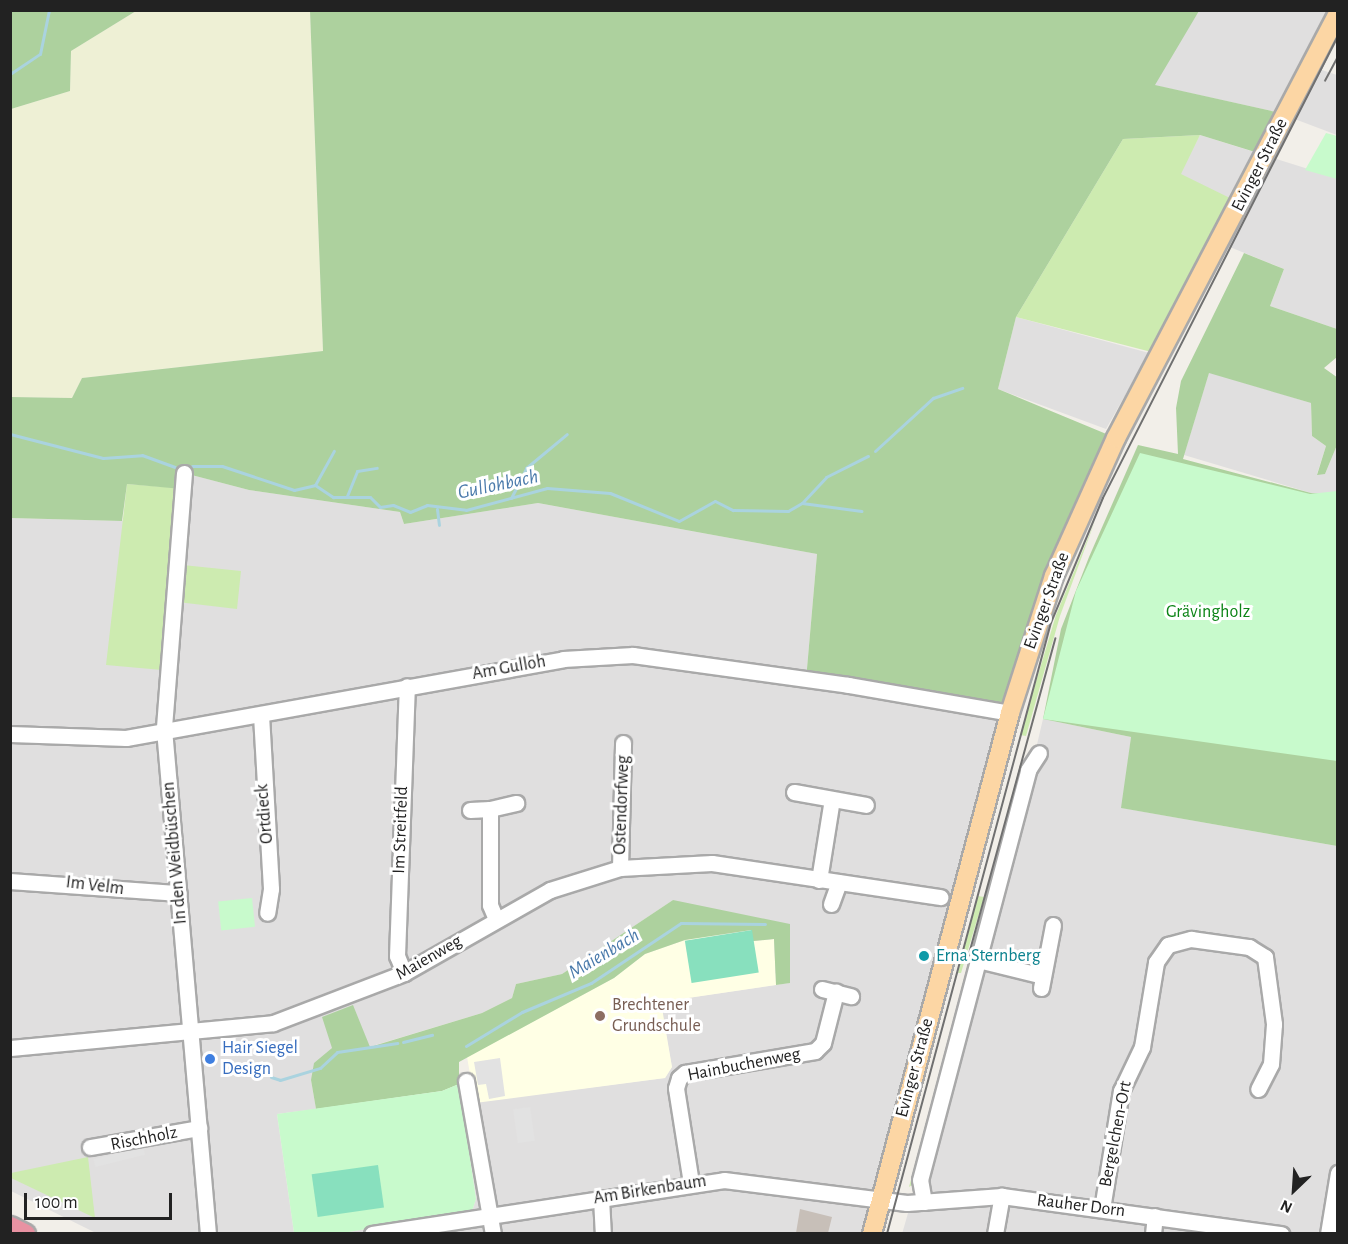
<!DOCTYPE html>
<html>
<head>
<meta charset="utf-8">
<style>
  body { margin:0 }
  #map { position:relative; width:1348px; height:1244px; overflow:hidden; background:#f2efe9; font-family:"Alegreya Sans",sans-serif }
  div>[style] { position:absolute }
  .residential>* { inset:0; background:#e0dfdf }
  .education>* { inset:0; background:#ffffe5 }
  .farmland>* { inset:0; background:#eef0d5 }
  .grass>* { inset:0; background:#cdebb0 }
  .forest>* { inset:0; background:#add19e }
  .park>* { inset:0; background:#c8facc; transform-origin:0 0 }
  .pitch>* { inset:0; background:#88e0be; transform-origin:0 0 }
  .parking>* { inset:0; background:#e2e2e2; transform-origin:0 0 }
  .stream>* { height:3px; margin:-1.5px; padding:0 1.5px; transform-origin:1.5px; border-radius:1.5px; background:#aad3df }
  .building>* { inset:0; background:#c7bfb8 }
  .roads { filter:drop-shadow(2px 0 #a9a9a9) drop-shadow(-2px 0 #a9a9a9) drop-shadow(0 2px #a9a9a9) drop-shadow(0 -2px #a9a9a9) }
  .minor>* { height:15px; margin:-7.5px; padding:0 7.5px; transform-origin:7.5px; border-radius:7.5px; background:#fff }
  .major>* { height:18px; margin:-9px; padding:0 9px; transform-origin:9px; border-radius:9px; background:#fcd6a4 }
  .highway>* { height:21px; margin:-10.5px; padding:0 10.5px; transform-origin:10.5px; border-radius:10.5px; background:#e892a2 }
  .tram>* { height:1.5px; margin:-0.75px; padding:0 0.75px; transform-origin:0.75px; border-radius:0.75px; background:#707070 }
  .dots>* { width:16px; height:16px; translate:-50% -50%; box-sizing:border-box; border:3px solid #fff; border-radius:50% }
  span { translate:-50% -50%; white-space:nowrap; text-align:center; line-height:1.15; -webkit-text-stroke:6px #fff; paint-order:stroke }
  .street-label { font-size:18px; color:#222 }
  .park-label { font-size:18px; color:#0c8416 }
  .culture-label { font-size:18px; color:#0d838f }
  .left { translate:0 -50%; text-align:left }
  .education-label { font-size:18px; color:#785e54 }
  .shop-label { font-size:18px; color:#366cbe }
  .water-label { font-size:20px; color:#4a7aab; font-style:italic }
  .frame { position:absolute; inset:0; border:12px solid #222; pointer-events:none }
  .north { position:absolute; left:1264px; top:1160px; width:60px; height:60px; -webkit-text-stroke:4px #fff; paint-order:stroke; rotate:205deg; font-size:16px; font-weight:700; line-height:24px; text-align:center; color:#222 }
  .north::after { content:''; display:block; margin:auto; width:21px; height:27px; background:#222; clip-path:polygon(50% 0,100% 100%,50% 72%,0 100%) }
  .scale { position:absolute; left:24px; top:1193px; width:148px; height:27px; box-sizing:border-box; border:3px solid #222; border-top:0; padding-left:8px; font-size:18px; line-height:21px; white-space:nowrap; color:#222; -webkit-text-stroke:4px #fff; paint-order:stroke }
</style>
</head>
<body>
<div id="map">
  <div class="residential">
    <i style="clip-path:polygon(1199px 11px,1336px 11px,1316px 68px,1337px 75px,1337px 135px,1276px 112px,1153px 85px)"></i>
    <i style="clip-path:polygon(1200px 135px,1337px 178px,1337px 329px,1270px 306px,1284px 269px,1215px 241px,1180px 174px)"></i>
    <i style="clip-path:polygon(1016px 317px,1149px 353px,1106px 429px,998px 389px)"></i>
    <i style="clip-path:polygon(1209px 372px,1311px 403px,1312px 436px,1326px 446px,1317px 474px,1325px 474px,1337px 445px,1337px 495px,1311px 493px,1184px 455px)"></i>
    <i style="clip-path:polygon(184px 473px,249px 490px,400px 512px,404px 524px,538px 503px,817px 554px,806px 680px,1010px 713px,954px 894px,834px 881px,951px 905px,864px 1233px,343px 1233px,472px 1211px,476px 1199px,462px 1104px,665px 1078px,672px 1067px,660px 1002px,789px 983px,673px 900px,562px 974px,516px 984px,512px 998px,482px 1013px,369px 1047px,332px 1048px,311px 1080px,316px 1109px,277px 1114px,294px 1233px,96px 1233px,11px 1191px,11px 518px,122px 521px)"></i>
    <i style="clip-path:polygon(1043px 719px,1131px 737px,1122px 808px,1337px 846px,1337px 1233px,902px 1234px,1012px 851px)"></i>
  </div>
  <div class="education">
    <i style="clip-path:polygon(752px 930px,754px 941px,774px 939px,776px 985px,661px 1002px,672px 1067px,665px 1078px,475px 1103px,467px 1057px,614px 978px,645px 954px,685px 940px)"></i>
  </div>
  <div class="farmland">
    <i style="clip-path:polygon(136px 11px,310px 11px,323px 351px,82px 378px,72px 398px,11px 397px,11px 109px,70px 91px,71px 51px)"></i>
  </div>
  <div class="grass">
    <i style="clip-path:polygon(1200px 135px,1181px 174px,1234px 200px,1163px 355px,1016px 317px,1123px 139px)"></i>
    <i style="clip-path:polygon(127px 484px,178px 488px,173px 564px,241px 571px,237px 609px,169px 601px,162px 670px,106px 665px)"></i>
    <i style="clip-path:polygon(1095px 521px,1060px 616px,1026px 736px,1020px 735px,1056px 615px)"></i>
    <i style="clip-path:polygon(970px 894px,897px 1181px,893px 1180px)"></i>
    <i style="clip-path:polygon(978px 896px,984px 897px,961px 973px,958px 973px)"></i>
    <i style="clip-path:polygon(987px 907px,915px 1183px,909px 1187px,961px 992px)"></i>
    <i style="clip-path:polygon(88px 1157px,95px 1218px,11px 1178px,11px 1173px)"></i>
  </div>
  <div class="forest">
    <i style="clip-path:polygon(11px 10px,136px 10px,136px 11px,71px 51px,70px 91px,11px 109px)"></i>
    <i style="clip-path:polygon(310px 11px,1199px 11px,1155px 85px,1276px 112px,1255px 152px,1200px 135px,1123px 139px,1016px 317px,998px 389px,1116px 438px,1010px 713px,806px 680px,817px 554px,538px 503px,404px 524px,400px 512px,249px 490px,184px 473px,182px 489px,127px 484px,122px 521px,11px 518px,11px 397px,72px 398px,82px 378px,323px 351px)"></i>
    <i style="clip-path:polygon(1244px 253px,1284px 269px,1270px 306px,1337px 329px,1337px 357px,1324px 368px,1338px 378px,1337px 445px,1325px 474px,1317px 475px,1326px 446px,1312px 436px,1311px 403px,1209px 373px,1183px 459px,1311px 493px,1337px 495px,1337px 846px,1121px 808px,1131px 737px,1043px 719px,1061px 629px,1089px 557px,1138px 445px,1178px 454px,1176px 408px,1181px 381px)"></i>
    <i style="clip-path:polygon(673px 900px,790px 924px,790px 983px,776px 985px,774px 939px,753px 941px,751px 930px,685px 940px,645px 954px,614px 978px,459px 1062px,459px 1084px,442px 1091px,316px 1109px,311px 1080px,314px 1063px,332px 1048px,322px 1017px,353px 1005px,370px 1047px,482px 1013px,512px 998px,516px 984px,562px 974px)"></i>
  </div>
  <div class="park">
    <i style="clip-path:polygon(1326px 133px,1337px 136px,1337px 179px,1305px 170px)"></i>
    <i style="clip-path:polygon(1140px 453px,1310px 494px,1337px 491px,1337px 761px,1043px 719px,1076px 591px)"></i>
    <i style="left:252px;top:898px;width:29px;height:34px;rotate:84deg"></i>
    <i style="clip-path:polygon(459px 1084px,476px 1199px,472px 1211px,343px 1233px,294px 1233px,277px 1114px,442px 1091px)"></i>
  </div>
  <div class="pitch">
    <i style="left:752px;top:930px;width:43px;height:68px;rotate:81deg"></i>
    <i style="left:378px;top:1165px;width:43px;height:67px;rotate:82deg"></i>
  </div>
  <div class="parking">
    <i style="clip-path:polygon(500px 1058px,505px 1096px,489px 1099px,486px 1084px,478px 1085px,474px 1062px)"></i>
    <i style="left:530px;top:1107px;width:34px;height:17px;rotate:82deg"></i>
    <i style="left:143px;top:1147px;width:8px;height:51px;rotate:76deg"></i>
  </div>
  <div class="stream">
    <i style="left:10px;top:74px;width:36px;rotate:-34deg"></i>
    <i style="left:40px;top:54px;width:45px;rotate:-78.4deg"></i>
    <i style="left:10px;top:434px;width:96px;rotate:14.5deg"></i>
    <i style="left:103px;top:458px;width:39px;rotate:-4deg"></i>
    <i style="left:142px;top:455px;width:35px;rotate:20deg"></i>
    <i style="left:875px;top:451px;width:79px;rotate:-42.4deg"></i>
    <i style="left:933px;top:398px;width:31px;rotate:-19deg"></i>
    <i style="left:192px;top:466px;width:30px"></i>
    <i style="left:222px;top:466px;width:76px;rotate:18.4deg"></i>
    <i style="left:294px;top:490px;width:22px;rotate:-13deg"></i>
    <i style="left:315px;top:485px;width:22px;rotate:34deg"></i>
    <i style="left:333px;top:497px;width:37px"></i>
    <i style="left:370px;top:497px;width:14px;rotate:45deg"></i>
    <i style="left:380px;top:507px;width:13px;rotate:-9deg"></i>
    <i style="left:393px;top:505px;width:18px;rotate:22deg"></i>
    <i style="left:410px;top:512px;width:18px;rotate:-22deg"></i>
    <i style="left:427px;top:505px;width:39px;rotate:7deg"></i>
    <i style="left:466px;top:510px;width:84px;rotate:-15.2deg"></i>
    <i style="left:547px;top:488px;width:63px;rotate:4.5deg"></i>
    <i style="left:610px;top:493px;width:74px;rotate:22.1deg"></i>
    <i style="left:679px;top:521px;width:41px;rotate:-29.1deg"></i>
    <i style="left:715px;top:501px;width:20px;rotate:27deg"></i>
    <i style="left:733px;top:510px;width:55px;rotate:1deg"></i>
    <i style="left:788px;top:511px;width:16px;rotate:-30deg"></i>
    <i style="left:802px;top:503px;width:35px;rotate:-47deg"></i>
    <i style="left:826px;top:477px;width:47px;rotate:-26.6deg"></i>
    <i style="left:315px;top:485px;width:39px;rotate:-61deg"></i>
    <i style="left:347px;top:496px;width:27px;rotate:-68deg"></i>
    <i style="left:357px;top:471px;width:20px;rotate:-9deg"></i>
    <i style="left:511px;top:498px;width:34px;rotate:-63deg"></i>
    <i style="left:526px;top:468px;width:53px;rotate:-39.7deg"></i>
    <i style="left:802px;top:503px;width:60px;rotate:7.7deg"></i>
    <i style="left:437px;top:509px;width:16px;rotate:83deg"></i>
    <i style="left:403px;top:1042px;width:30px;rotate:-14deg"></i>
    <i style="left:466px;top:1046px;width:66px;rotate:-31.3deg"></i>
    <i style="left:522px;top:1012px;width:75px;rotate:-22.8deg"></i>
    <i style="left:591px;top:983px;width:108px;rotate:-33.7deg"></i>
    <i style="left:681px;top:923px;width:84px;rotate:0.7deg"></i>
    <i style="left:271px;top:1077px;width:9px;rotate:18deg"></i>
    <i style="left:280px;top:1080px;width:42px;rotate:-16.7deg"></i>
    <i style="left:320px;top:1068px;width:23px;rotate:-43deg"></i>
    <i style="left:337px;top:1052px;width:61px;rotate:-8.5deg"></i>
  </div>
  <div class="building">
    <i style="clip-path:polygon(800px 1209px,832px 1217px,828px 1233px,796px 1233px)"></i>
  </div>
  <div class="roads">
    <div class="minor">
      <i style="left:184px;top:473px;width:257px;rotate:94.5deg"></i>
      <i style="left:164px;top:729px;width:507px;rotate:85.02deg"></i>
      <i style="left:261px;top:715px;width:174px;rotate:86.7deg"></i>
      <i style="left:271px;top:889px;width:24px;rotate:99deg"></i>
      <i style="left:10px;top:734px;width:116px;rotate:2deg"></i>
      <i style="left:126px;top:738px;width:444px;rotate:-10.2deg"></i>
      <i style="left:563px;top:659px;width:70px;rotate:-3.3deg"></i>
      <i style="left:633px;top:655px;width:217px;rotate:7.9deg"></i>
      <i style="left:848px;top:685px;width:164px;rotate:9.8deg"></i>
      <i style="left:794px;top:792px;width:73px;rotate:10.2deg"></i>
      <i style="left:490px;top:809px;width:27px;rotate:-13deg"></i>
      <i style="left:470px;top:810px;width:20px;rotate:-3deg"></i>
      <i style="left:490px;top:809px;width:96px;rotate:90deg"></i>
      <i style="left:490px;top:905px;width:15px;rotate:67deg"></i>
      <i style="left:620px;top:868px;width:125px;rotate:-88.6deg"></i>
      <i style="left:819px;top:880px;width:82px;rotate:-80.9deg"></i>
      <i style="left:10px;top:881px;width:169px;rotate:4.1deg"></i>
      <i style="left:831px;top:904px;width:23px;rotate:-70deg"></i>
      <i style="left:978px;top:960px;width:67px;rotate:13.8deg"></i>
      <i style="left:404px;top:973px;width:18px;rotate:-112deg"></i>
      <i style="left:397px;top:956px;width:270px;rotate:-87.9deg"></i>
      <i style="left:1041px;top:988px;width:64px;rotate:-79.2deg"></i>
      <i style="left:822px;top:989px;width:30px;rotate:14deg"></i>
      <i style="left:10px;top:1048px;width:264px;rotate:-5.4deg"></i>
      <i style="left:273px;top:1023px;width:140px;rotate:-20.9deg"></i>
      <i style="left:404px;top:973px;width:168px;rotate:-29.6deg"></i>
      <i style="left:550px;top:890px;width:73px;rotate:-17.4deg"></i>
      <i style="left:620px;top:868px;width:92px;rotate:-3.1deg"></i>
      <i style="left:712px;top:863px;width:231px;rotate:8.5deg"></i>
      <i style="left:466px;top:1081px;width:155px;rotate:80deg"></i>
      <i style="left:90px;top:1147px;width:111px;rotate:-9.9deg"></i>
      <i style="left:691px;top:1183px;width:96px;rotate:-99deg"></i>
      <i style="left:676px;top:1088px;width:10px;rotate:-73deg"></i>
      <i style="left:679px;top:1078px;width:8px;rotate:-40deg"></i>
      <i style="left:685px;top:1073px;width:132px;rotate:-9.6deg"></i>
      <i style="left:815px;top:1051px;width:11px;rotate:-45deg"></i>
      <i style="left:823px;top:1043px;width:53px;rotate:-75.7deg"></i>
      <i style="left:601px;top:1198px;width:36px;rotate:87deg"></i>
      <i style="left:924px;top:1202px;width:22px;rotate:-100deg"></i>
      <i style="left:920px;top:1180px;width:424px;rotate:-75.2deg"></i>
      <i style="left:1028px;top:770px;width:20px;rotate:-57deg"></i>
      <i style="left:1102px;top:1209px;width:120px;rotate:-80.9deg"></i>
      <i style="left:1121px;top:1091px;width:49px;rotate:-64.5deg"></i>
      <i style="left:1142px;top:1047px;width:86px;rotate:-80.6deg"></i>
      <i style="left:1156px;top:962px;width:21px;rotate:-55deg"></i>
      <i style="left:1168px;top:945px;width:24px;rotate:-15deg"></i>
      <i style="left:1191px;top:939px;width:59px;rotate:7.9deg"></i>
      <i style="left:1249px;top:947px;width:19px;rotate:32deg"></i>
      <i style="left:1265px;top:957px;width:68px;rotate:82.3deg"></i>
      <i style="left:1274px;top:1024px;width:40px;rotate:94.3deg"></i>
      <i style="left:1271px;top:1064px;width:28px;rotate:117deg"></i>
      <i style="left:372px;top:1234px;width:356px;rotate:-8.7deg"></i>
      <i style="left:724px;top:1180px;width:184px;rotate:7.2deg"></i>
      <i style="left:907px;top:1203px;width:95px;rotate:-4.2deg"></i>
      <i style="left:1002px;top:1196px;width:282px;rotate:7.8deg"></i>
      <i style="left:995px;top:1234px;width:39px;rotate:-80deg"></i>
      <i style="left:1153px;top:1234px;width:18px;rotate:-84deg"></i>
      <i style="left:1328px;top:1234px;width:62px;rotate:-80.7deg"></i>
    </div>
    <div class="major">
      <i style="left:872px;top:1234px;width:539px;rotate:-75.16deg"></i>
      <i style="left:1010px;top:713px;width:144px;rotate:-72.2deg"></i>
      <i style="left:1054px;top:576px;width:151px;rotate:-65.8deg"></i>
      <i style="left:1116px;top:438px;width:479px;rotate:-62.4deg"></i>
    </div>
    <div class="highway">
      <i style="left:10px;top:1227px;width:16px;rotate:27deg"></i>
    </div>
  </div>
  <div class="tram">
    <i style="left:1325px;top:81px;width:27px;rotate:-62deg"></i>
    <i style="left:968px;top:958px;width:331px;rotate:-74.7deg"></i>
    <i style="left:887px;top:1234px;width:633px;rotate:-74.98deg"></i>
    <i style="left:1051px;top:623px;width:135px;rotate:-67.4deg"></i>
    <i style="left:1103px;top:498px;width:518px;rotate:-63.04deg"></i>
  </div>
  <div class="dots">
    <i style="left:924px;top:956px;background:#0f9aa8"></i>
    <i style="left:600px;top:1016px;background:#8d6e63"></i>
    <i style="left:210px;top:1059px;background:#3f7fe0"></i>
  </div>
  <div class="street-label">
    <span style="left:1260px;top:165px;rotate:-63deg">Evinger Straße</span>
    <span style="left:1047px;top:601px;rotate:-70deg">Evinger Straße</span>
    <span style="left:509px;top:668px;rotate:-10deg">Am Gulloh</span>
    <span style="left:622px;top:805px;rotate:-88deg">Ostendorfweg</span>
    <span style="left:265px;top:814px;rotate:-95deg">Ortdieck</span>
    <span style="left:401px;top:830px;rotate:-88deg">Im Streitfeld</span>
    <span style="left:175px;top:853px;rotate:-95deg">In den Weidbüschen</span>
    <span style="left:95px;top:886px;rotate:7deg">Im Velm</span>
    <span style="left:429px;top:958px;rotate:-30deg">Maienweg</span>
    <span style="left:744px;top:1065px;rotate:-11deg">Hainbuchenweg</span>
    <span style="left:915px;top:1068px;rotate:-75deg">Evinger Straße</span>
    <span style="left:1116px;top:1134px;rotate:-79deg">Bergelchen-Ort</span>
    <span style="left:144px;top:1139px;rotate:-11deg">Rischholz</span>
    <span style="left:650px;top:1190px;rotate:-9deg">Am Birkenbaum</span>
    <span style="left:1081px;top:1206px;rotate:7deg">Rauher Dorn</span>
  </div>
  <div class="park-label">
    <span style="left:1208px;top:612px">Grävingholz</span>
  </div>
  <div class="culture-label">
    <span class="left" style="left:936px;top:956px">Erna Sternberg</span>
  </div>
  <div class="education-label">
    <span class="left" style="left:612px;top:1016px">Brechtener<br>Grundschule</span>
  </div>
  <div class="shop-label">
    <span class="left" style="left:222px;top:1059px">Hair Siegel<br>Design</span>
  </div>
  <div class="water-label">
    <span style="left:498px;top:485px;rotate:-12deg">Gullohbach</span>
    <span style="left:604px;top:954px;rotate:-31deg">Maienbach</span>
  </div>
  <div class="frame"></div>
  <div class="north">N</div>
  <div class="scale">100 m</div>
</div>
</body>
</html>
